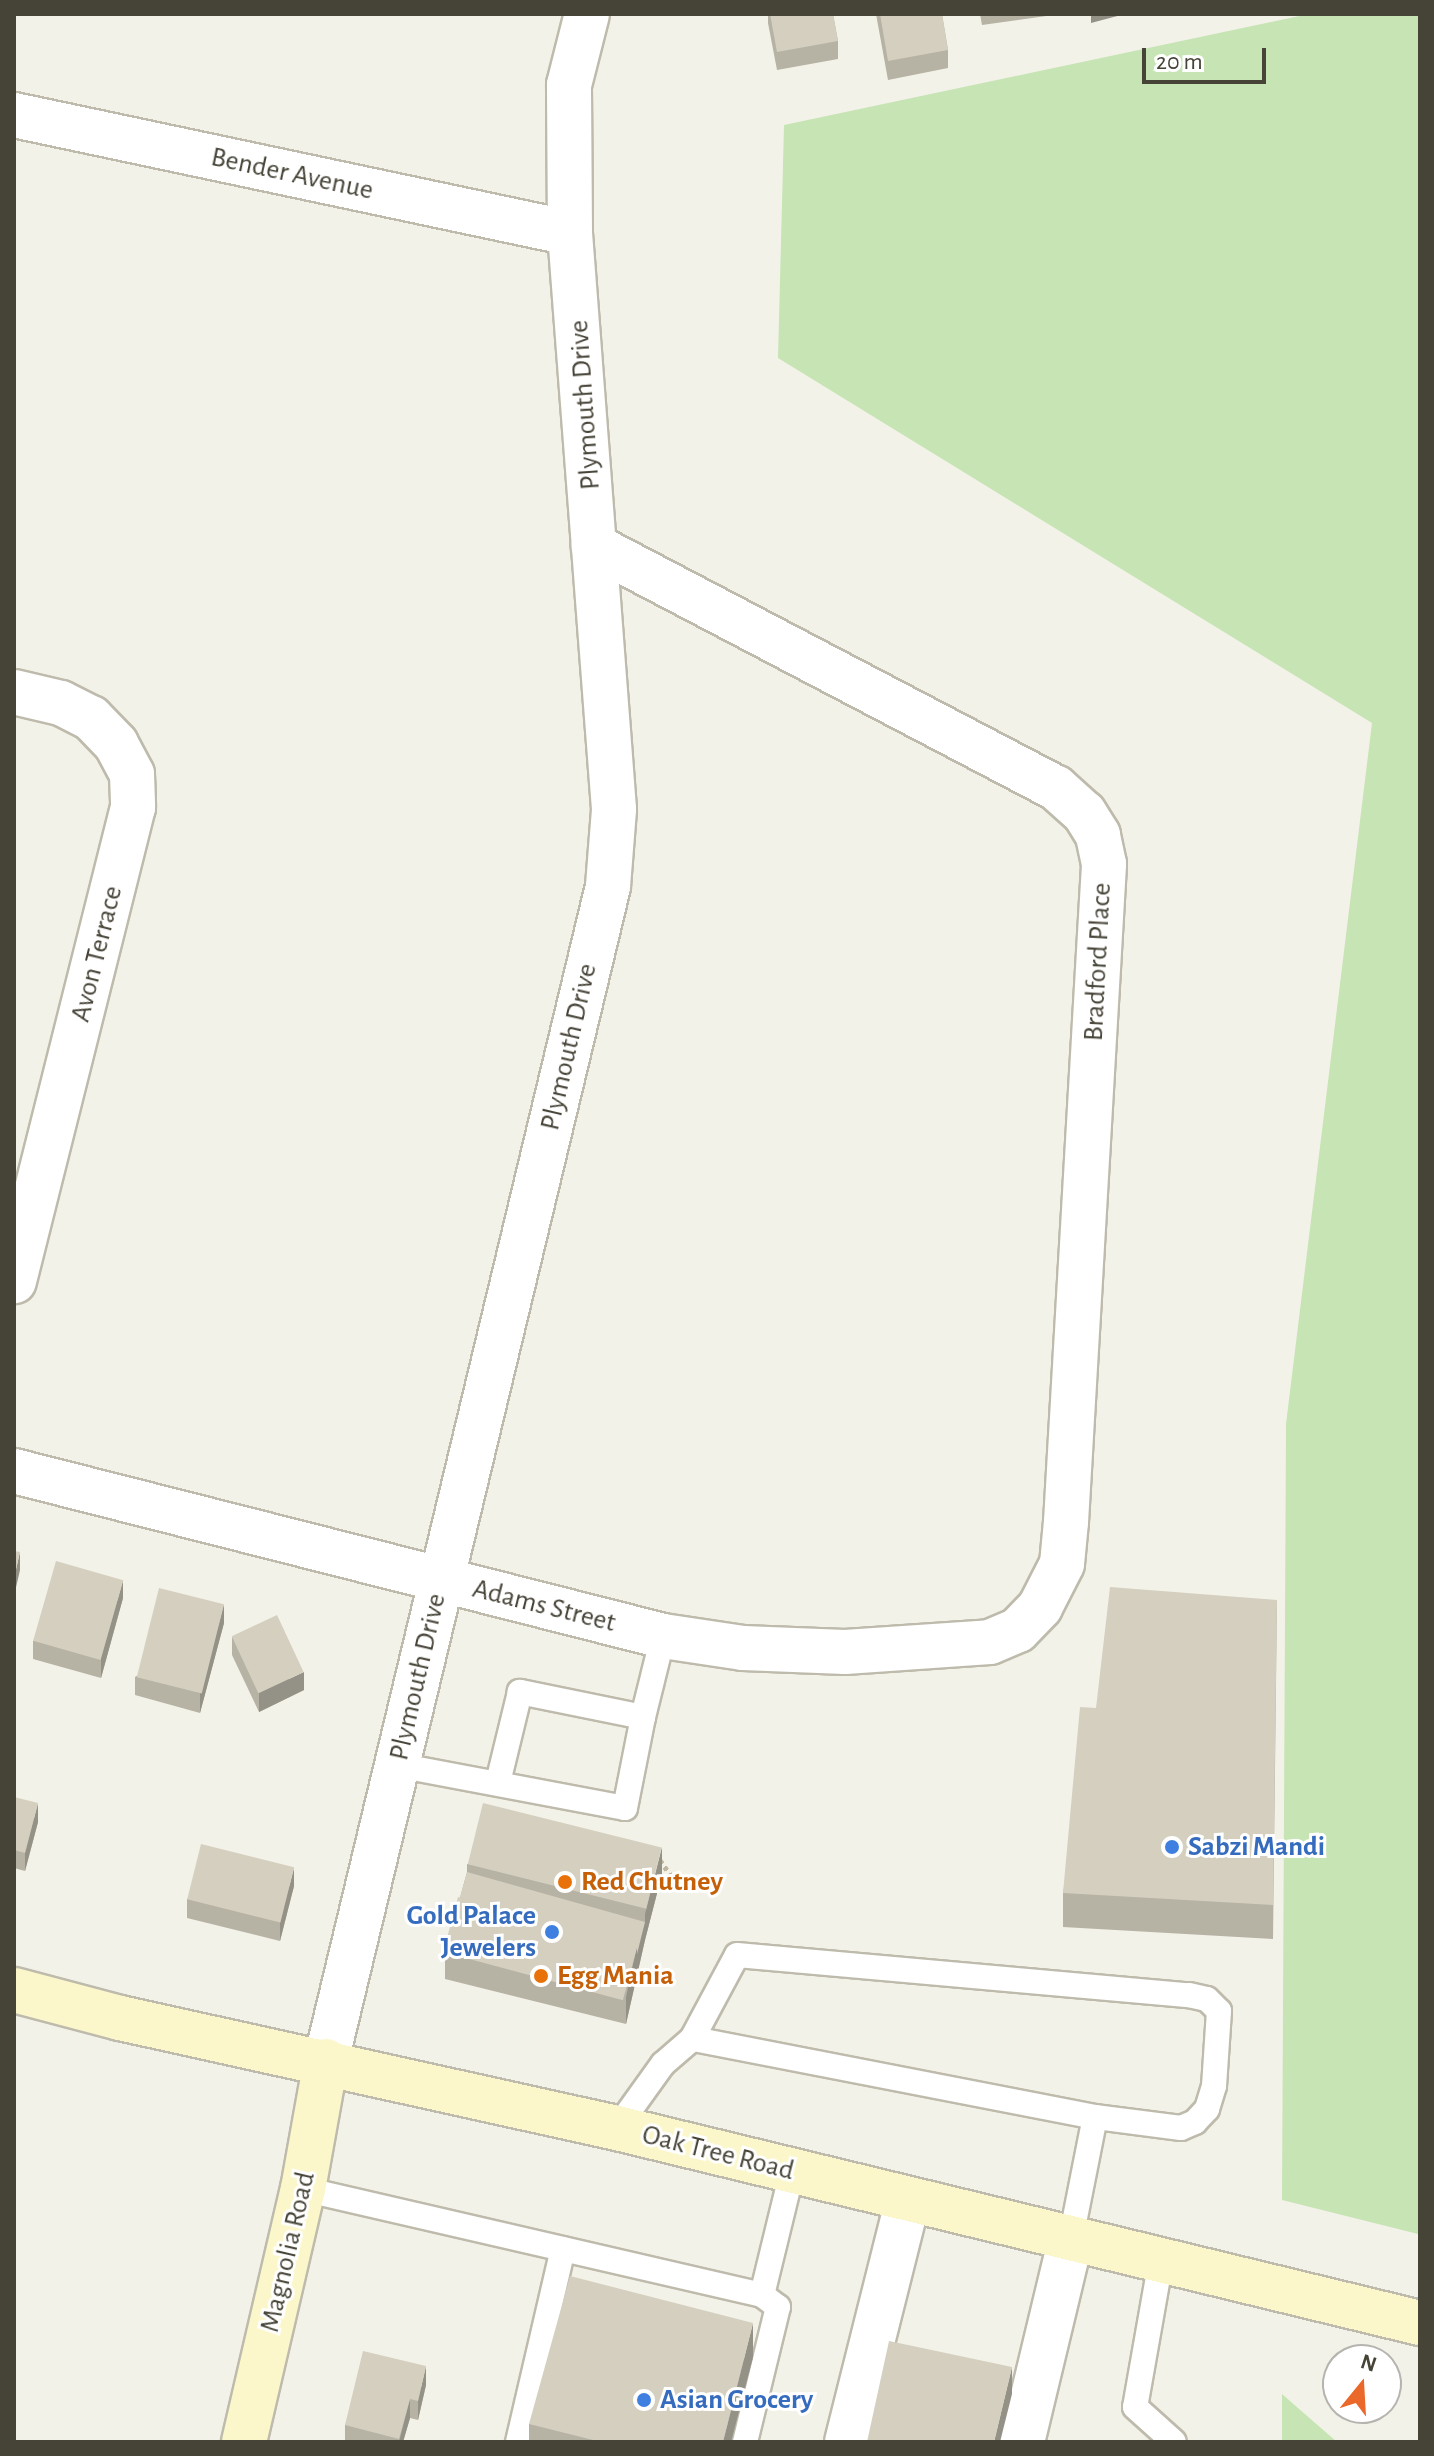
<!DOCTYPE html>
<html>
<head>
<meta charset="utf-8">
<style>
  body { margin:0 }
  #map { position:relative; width:1434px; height:2456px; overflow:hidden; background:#f3f2e8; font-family:"Alegreya Sans",sans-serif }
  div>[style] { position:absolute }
  .green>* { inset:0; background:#c6e4b4 }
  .path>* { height:5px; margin-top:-2.5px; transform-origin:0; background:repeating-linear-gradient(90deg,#beb99e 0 4px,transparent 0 8px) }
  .roads { filter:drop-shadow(2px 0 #bebbac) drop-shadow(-2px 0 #bebbac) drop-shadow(0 2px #bebbac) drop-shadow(0 -2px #bebbac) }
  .lane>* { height:24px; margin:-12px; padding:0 12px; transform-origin:12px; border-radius:12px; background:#fff }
  .street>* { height:44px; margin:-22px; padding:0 22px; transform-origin:22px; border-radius:22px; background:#fff }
  .secondary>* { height:44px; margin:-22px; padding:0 22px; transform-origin:22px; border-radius:22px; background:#fbf7cb }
  .wall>* { inset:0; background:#b6b2a4 }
  .shaded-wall>* { inset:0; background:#949186 }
  .building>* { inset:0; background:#d4cfbf; transform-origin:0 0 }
  .dots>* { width:22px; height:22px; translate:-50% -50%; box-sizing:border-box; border:4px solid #fff; border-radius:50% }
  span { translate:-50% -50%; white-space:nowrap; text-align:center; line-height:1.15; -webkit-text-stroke:6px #fff; paint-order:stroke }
  .street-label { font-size:28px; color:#464337 }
  .shop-label { font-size:28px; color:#366cbe; font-weight:700 }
  .left { translate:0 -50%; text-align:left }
  .right { translate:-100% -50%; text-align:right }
  .food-label { font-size:28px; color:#c56008; font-weight:700 }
  .frame { position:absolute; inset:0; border:16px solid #464337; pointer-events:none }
  .north { position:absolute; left:1322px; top:2344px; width:80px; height:80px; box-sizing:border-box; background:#fff; border:2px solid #b5b4af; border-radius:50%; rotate:18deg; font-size:22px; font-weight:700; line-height:32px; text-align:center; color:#464337 }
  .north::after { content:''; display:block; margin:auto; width:28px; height:36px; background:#ea6829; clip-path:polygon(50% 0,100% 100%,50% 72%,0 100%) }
  .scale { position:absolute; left:1142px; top:48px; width:124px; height:36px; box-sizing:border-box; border:4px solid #464337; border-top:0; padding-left:10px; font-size:24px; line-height:28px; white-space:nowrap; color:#464337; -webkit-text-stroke:6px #fff; paint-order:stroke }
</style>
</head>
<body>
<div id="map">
  <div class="green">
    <i style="clip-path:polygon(1309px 14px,1420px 14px,1418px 2234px,1282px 2200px,1286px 1424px,1372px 723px,778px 358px,784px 125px)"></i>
    <i style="clip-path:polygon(1282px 2394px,1337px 2442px,1282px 2442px)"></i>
  </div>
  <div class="path">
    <i style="left:660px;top:1860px;width:35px;rotate:55deg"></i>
  </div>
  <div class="roads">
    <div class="lane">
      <i style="left:643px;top:1717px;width:83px;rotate:-76.1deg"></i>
      <i style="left:397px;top:1765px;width:232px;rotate:10.7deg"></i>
      <i style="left:625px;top:1808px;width:93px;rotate:-78.8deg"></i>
      <i style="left:643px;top:1717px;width:126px;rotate:-168.5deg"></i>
      <i style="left:520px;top:1692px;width:93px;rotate:103.7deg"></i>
      <i style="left:617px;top:2128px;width:79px;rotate:-54.3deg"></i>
      <i style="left:663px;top:2064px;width:38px;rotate:-41deg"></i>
      <i style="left:692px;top:2039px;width:95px;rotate:-61.8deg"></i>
      <i style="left:737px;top:1955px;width:454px;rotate:5.1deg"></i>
      <i style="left:1189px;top:1995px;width:18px;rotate:13deg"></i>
      <i style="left:1207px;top:1999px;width:17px;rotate:45deg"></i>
      <i style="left:1219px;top:2011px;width:75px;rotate:93.8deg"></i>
      <i style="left:1214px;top:2086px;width:24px;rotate:107deg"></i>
      <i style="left:1207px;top:2109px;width:18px;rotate:133deg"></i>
      <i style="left:1195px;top:2122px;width:15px;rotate:157deg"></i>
      <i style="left:1181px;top:2128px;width:87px;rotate:-172.7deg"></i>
      <i style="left:1095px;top:2117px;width:410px;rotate:-169deg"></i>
      <i style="left:303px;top:2189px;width:471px;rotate:13deg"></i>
      <i style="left:1071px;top:2238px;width:123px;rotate:-78.8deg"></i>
      <i style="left:1161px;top:2260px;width:149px;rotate:100deg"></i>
      <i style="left:1135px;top:2407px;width:52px;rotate:41.9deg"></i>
      <i style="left:518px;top:2442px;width:198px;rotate:-76.9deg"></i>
      <i style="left:745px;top:2442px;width:139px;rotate:-76.3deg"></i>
      <i style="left:778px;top:2307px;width:20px;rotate:-143deg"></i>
      <i style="left:762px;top:2295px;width:127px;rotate:-76.3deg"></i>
    </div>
    <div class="street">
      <i style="left:14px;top:115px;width:568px;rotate:11.98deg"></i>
      <i style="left:14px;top:692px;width:48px;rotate:13.2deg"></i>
      <i style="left:61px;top:703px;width:34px;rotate:27deg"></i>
      <i style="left:91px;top:718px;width:36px;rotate:46deg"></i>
      <i style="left:116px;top:744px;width:34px;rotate:62deg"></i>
      <i style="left:132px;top:774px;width:33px;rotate:88deg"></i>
      <i style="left:133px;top:807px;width:489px;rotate:104.1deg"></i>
      <i style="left:14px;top:1471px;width:670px;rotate:14.26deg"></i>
      <i style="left:663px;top:1636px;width:81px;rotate:8.5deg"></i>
      <i style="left:743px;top:1648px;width:102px;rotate:2.2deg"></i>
      <i style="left:845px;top:1652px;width:145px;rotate:-3.9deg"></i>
      <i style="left:990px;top:1642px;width:30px;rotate:-23deg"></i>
      <i style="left:1018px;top:1630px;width:32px;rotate:-46deg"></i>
      <i style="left:1040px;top:1607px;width:48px;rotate:-62.9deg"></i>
      <i style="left:1062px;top:1564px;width:42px;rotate:-84.6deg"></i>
      <i style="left:1066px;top:1522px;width:659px;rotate:-86.69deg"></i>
      <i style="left:1104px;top:864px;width:30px;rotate:-102deg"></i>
      <i style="left:1098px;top:835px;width:26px;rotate:-122deg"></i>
      <i style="left:1084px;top:813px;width:38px;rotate:-138deg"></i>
      <i style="left:1056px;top:788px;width:522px;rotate:-152.35deg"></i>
      <i style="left:326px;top:2061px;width:1208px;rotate:-76.5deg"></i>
      <i style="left:608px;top:886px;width:77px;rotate:-85.5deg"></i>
      <i style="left:614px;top:809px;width:578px;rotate:-94.37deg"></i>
      <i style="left:570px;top:233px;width:148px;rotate:-90.4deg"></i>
      <i style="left:569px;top:85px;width:73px;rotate:-75.8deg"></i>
      <i style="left:847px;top:2442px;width:250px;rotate:-75.9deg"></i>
      <i style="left:1022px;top:2442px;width:210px;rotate:-76.5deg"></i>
    </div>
    <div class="secondary">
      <i style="left:14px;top:1990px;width:110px;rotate:14.8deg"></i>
      <i style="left:120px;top:2018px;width:509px;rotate:12.48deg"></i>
      <i style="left:617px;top:2128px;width:826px;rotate:13.65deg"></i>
      <i style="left:244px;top:2442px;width:260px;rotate:-76.9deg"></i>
      <i style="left:303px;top:2189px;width:130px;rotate:-79.8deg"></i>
    </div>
  </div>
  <div class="wall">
    <i style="clip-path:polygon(768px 14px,833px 14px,838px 41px,838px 59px,777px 70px,768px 23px)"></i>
    <i style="clip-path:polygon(876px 14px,942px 14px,948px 50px,948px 68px,888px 80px)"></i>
    <i style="clip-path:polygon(980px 14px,1061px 14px,982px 25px)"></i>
    <i style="clip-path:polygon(123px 1598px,101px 1678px,33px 1659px,33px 1641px)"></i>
    <i style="clip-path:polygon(1277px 1600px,1273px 1939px,1063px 1927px,1063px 1893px,1096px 1708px)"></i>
    <i style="clip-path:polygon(224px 1623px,200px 1713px,135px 1695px,135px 1677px)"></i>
    <i style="clip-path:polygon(232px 1637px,304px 1690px,259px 1712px,232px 1655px)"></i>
    <i style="clip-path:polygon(14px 1797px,38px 1822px,25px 1871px,14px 1868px)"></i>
    <i style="clip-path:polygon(467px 1864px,662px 1874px,645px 1940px,626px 2024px,445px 1979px,445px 1952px,467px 1872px)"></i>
    <i style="clip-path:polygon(294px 1886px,280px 1941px,187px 1918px,187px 1899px)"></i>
    <i style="clip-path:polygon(753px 2357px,731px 2442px,529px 2442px,529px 2424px)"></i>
    <i style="clip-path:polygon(426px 2385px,418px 2420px,410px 2418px,403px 2442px,345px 2442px,345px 2425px)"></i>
  </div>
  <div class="shaded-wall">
    <i style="clip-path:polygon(1091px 14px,1125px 14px,1091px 23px)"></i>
    <i style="clip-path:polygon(20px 1552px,20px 1570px,14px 1596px,14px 1578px)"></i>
    <i style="clip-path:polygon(123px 1580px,123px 1598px,101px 1678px,101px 1659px)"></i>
    <i style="clip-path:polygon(224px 1604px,224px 1623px,200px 1713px,200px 1694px)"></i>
    <i style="clip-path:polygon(304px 1672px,304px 1690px,259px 1712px,259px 1693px)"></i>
    <i style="clip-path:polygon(38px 1803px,38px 1822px,25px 1871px,25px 1853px)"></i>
    <i style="clip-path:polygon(662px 1847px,662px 1874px,645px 1940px,626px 2024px,626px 1997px,637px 1946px,645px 1922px,645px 1914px)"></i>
    <i style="clip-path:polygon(294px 1868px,294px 1886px,280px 1941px,280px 1922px)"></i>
    <i style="clip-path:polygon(753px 2323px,753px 2357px,731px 2442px,723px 2442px)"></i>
    <i style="clip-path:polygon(426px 2366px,426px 2385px,418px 2420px,418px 2401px)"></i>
    <i style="clip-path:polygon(1012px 2367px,1012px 2394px,1000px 2442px,994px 2442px)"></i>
    <i style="clip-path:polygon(410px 2399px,410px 2418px,403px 2442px,399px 2442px)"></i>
  </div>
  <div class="building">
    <i style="clip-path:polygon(770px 14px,833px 14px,838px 41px,777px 52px)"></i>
    <i style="clip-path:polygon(880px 14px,942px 14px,948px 50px,888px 61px)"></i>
    <i style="clip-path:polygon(14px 1551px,20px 1552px,14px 1578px)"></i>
    <i style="left:56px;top:1561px;width:70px;height:83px;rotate:16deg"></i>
    <i style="clip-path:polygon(1110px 1587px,1277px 1600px,1273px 1905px,1063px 1893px,1080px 1707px,1096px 1708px)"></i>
    <i style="left:159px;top:1588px;width:67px;height:92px;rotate:14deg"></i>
    <i style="left:277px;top:1615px;width:63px;height:50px;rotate:65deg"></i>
    <i style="clip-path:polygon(14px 1797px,38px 1803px,25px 1853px,14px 1850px)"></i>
    <i style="left:483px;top:1803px;width:184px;height:63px;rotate:14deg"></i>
    <i style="left:201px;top:1844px;width:96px;height:57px;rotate:14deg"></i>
    <i style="clip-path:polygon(467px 1872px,645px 1922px,637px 1954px,637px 1946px,460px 1898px)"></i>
    <i style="left:458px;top:1897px;width:186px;height:57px;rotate:15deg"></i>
    <i style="clip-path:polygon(570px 2276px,753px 2323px,723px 2442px,601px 2442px,529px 2424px)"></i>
    <i style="clip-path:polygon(889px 2341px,1012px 2367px,994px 2442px,867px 2442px)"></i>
    <i style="clip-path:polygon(363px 2351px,426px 2366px,418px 2401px,410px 2399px,399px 2439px,345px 2425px)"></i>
  </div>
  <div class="dots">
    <i style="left:1172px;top:1847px;background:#3f7fe0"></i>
    <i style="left:565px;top:1882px;background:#e8710a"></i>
    <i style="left:552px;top:1932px;background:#3f7fe0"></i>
    <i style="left:541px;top:1976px;background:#e8710a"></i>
    <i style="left:644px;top:2400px;background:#3f7fe0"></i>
  </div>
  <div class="street-label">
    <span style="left:292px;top:174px;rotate:12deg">Bender Avenue</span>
    <span style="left:585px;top:405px;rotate:-94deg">Plymouth Drive</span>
    <span style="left:97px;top:954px;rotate:-76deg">Avon Terrace</span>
    <span style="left:1098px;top:962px;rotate:-87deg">Bradford Place</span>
    <span style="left:569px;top:1047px;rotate:-77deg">Plymouth Drive</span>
    <span style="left:544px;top:1606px;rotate:14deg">Adams Street</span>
    <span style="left:418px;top:1677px;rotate:-77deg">Plymouth Drive</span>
    <span style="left:718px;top:2153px;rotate:14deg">Oak Tree Road</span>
    <span style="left:288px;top:2252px;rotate:-77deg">Magnolia Road</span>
  </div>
  <div class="shop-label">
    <span class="left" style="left:1188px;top:1847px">Sabzi Mandi</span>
    <span class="right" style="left:536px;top:1932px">Gold Palace<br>Jewelers</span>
    <span class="left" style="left:660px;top:2400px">Asian Grocery</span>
  </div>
  <div class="food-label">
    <span class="left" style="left:581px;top:1882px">Red Chutney</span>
    <span class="left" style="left:557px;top:1976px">Egg Mania</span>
  </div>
  <div class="frame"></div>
  <div class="north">N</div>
  <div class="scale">20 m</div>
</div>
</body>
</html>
